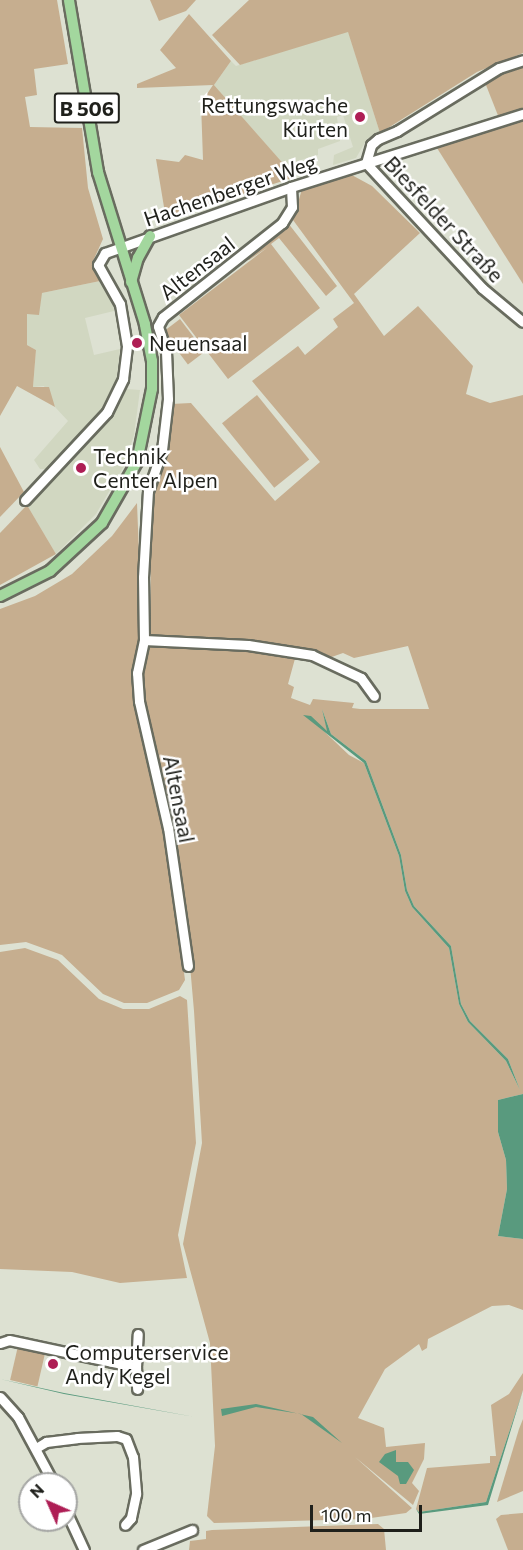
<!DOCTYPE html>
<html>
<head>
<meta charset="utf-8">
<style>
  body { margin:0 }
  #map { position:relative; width:523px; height:1550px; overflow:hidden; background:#dde1d2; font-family:Commissioner,sans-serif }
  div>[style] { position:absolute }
  .built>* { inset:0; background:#d1d7c1 }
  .green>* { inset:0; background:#c6ae8f; transform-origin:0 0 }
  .water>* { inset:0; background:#599a7e }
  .roads { filter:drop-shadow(2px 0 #696c5f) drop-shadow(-2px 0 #696c5f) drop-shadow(0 2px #696c5f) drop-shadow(0 -2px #696c5f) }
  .minor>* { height:9px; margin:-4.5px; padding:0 4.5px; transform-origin:4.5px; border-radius:4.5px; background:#fff }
  .major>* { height:10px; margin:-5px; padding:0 5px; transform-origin:5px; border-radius:5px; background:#a3d79e }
  .dots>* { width:16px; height:16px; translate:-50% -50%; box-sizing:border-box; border:3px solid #fff; border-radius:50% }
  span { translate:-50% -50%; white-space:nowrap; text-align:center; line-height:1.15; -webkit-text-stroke:5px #fff; paint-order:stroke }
  .shield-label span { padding:2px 4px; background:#fff; border:2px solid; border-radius:4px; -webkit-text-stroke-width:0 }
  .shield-label { font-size:20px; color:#1f201b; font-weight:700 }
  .poi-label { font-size:21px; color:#1f201b }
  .right { translate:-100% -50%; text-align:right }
  .left { translate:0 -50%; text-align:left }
  .street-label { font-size:21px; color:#1f201b }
  .north { position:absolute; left:18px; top:1472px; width:60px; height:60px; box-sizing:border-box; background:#fff; border:2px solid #a5a6a4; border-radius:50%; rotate:315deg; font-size:16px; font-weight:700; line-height:24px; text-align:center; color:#1f201b }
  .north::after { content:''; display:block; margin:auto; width:21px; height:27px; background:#ae1e55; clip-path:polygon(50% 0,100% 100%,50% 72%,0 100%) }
  .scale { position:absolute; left:310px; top:1505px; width:112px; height:27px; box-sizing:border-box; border:3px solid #1f201b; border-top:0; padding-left:8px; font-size:18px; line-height:21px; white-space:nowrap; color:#1f201b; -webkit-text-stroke:4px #fff; paint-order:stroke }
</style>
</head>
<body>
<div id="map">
  <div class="built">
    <i style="clip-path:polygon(348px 31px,380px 133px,367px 139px,356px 158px,333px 165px,334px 155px,353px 147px,343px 115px,337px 117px,340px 141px,318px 149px,318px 155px,284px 165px,214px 85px,231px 61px,236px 66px)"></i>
    <i style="clip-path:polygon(100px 281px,113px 300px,114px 311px,85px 318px,94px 355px,120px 349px,116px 385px,106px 406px,47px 469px,40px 469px,34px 460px,68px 421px,55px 407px,44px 386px,33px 387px,36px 350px,27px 345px,27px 314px,42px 293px)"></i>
    <i style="clip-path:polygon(126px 389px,140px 390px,134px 435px,124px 466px,96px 514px,56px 554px,27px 505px,104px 425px)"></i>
  </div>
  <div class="green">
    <i style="clip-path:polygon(0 0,57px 0,68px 64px,34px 69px,37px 95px,25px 97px,30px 127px,82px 128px,88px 188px,103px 239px,93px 261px,100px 281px,42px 293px,39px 315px,27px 314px,27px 345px,36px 350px,33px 387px,49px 387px,55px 407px,17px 386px,0 416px)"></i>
    <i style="clip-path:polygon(150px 0,196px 0,186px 11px,159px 21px)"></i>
    <i style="clip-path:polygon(249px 0,523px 0,523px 53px,477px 72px,380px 133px,348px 32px,240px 65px,212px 35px)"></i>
    <i style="clip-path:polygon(189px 14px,231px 61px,214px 85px,295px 177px,166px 219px,156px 159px,179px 162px,185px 155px,203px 160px,201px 103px,213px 85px,137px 88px,137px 84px,176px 68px,160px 50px)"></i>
    <i style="clip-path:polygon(523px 65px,523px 109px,499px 118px,484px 80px)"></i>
    <i style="clip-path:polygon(523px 119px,523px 284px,437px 148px)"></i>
    <i style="clip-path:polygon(evenodd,350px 174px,372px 186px,420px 233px,354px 294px,384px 336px,418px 306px,473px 366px,466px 394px,490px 403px,523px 395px,523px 1094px,498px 1100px,498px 1132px,506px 1160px,507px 1189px,498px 1236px,523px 1239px,523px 1310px,509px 1305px,492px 1306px,428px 1339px,427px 1348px,422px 1351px,419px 1344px,385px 1369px,358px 1418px,384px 1428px,386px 1447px,425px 1443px,424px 1459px,412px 1483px,419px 1491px,413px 1505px,355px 1457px,412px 1508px,406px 1513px,364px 1519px,214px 1523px,207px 1516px,215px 1446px,210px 1343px,183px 1244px,202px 1143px,194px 1011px,189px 954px,141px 695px,148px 644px,296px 655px,288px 684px,294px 687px,291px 698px,310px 705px,313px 699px,354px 703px,352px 708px,360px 709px,429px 709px,408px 646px,354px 658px,343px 653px,326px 659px,305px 649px,279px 645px,151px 635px,150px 502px,171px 404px,191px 403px,275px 501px,320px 462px,252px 381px,298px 346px,305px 355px,338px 327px,333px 319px,354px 303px,293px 220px,302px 189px,350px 174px,322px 709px,331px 734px,366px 761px,401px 855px,407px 890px,414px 906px,451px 946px,461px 1004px,470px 1021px,508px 1059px,520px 1090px,506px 1061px,468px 1022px,459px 1004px,449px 948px,412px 907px,405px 891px,399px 856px,364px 763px,349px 755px,310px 718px,328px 732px,322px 709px)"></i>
    <i style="clip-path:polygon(288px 223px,337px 286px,326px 296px,279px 238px,271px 244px,320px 308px,228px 379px,179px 315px,268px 247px,249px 260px,243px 256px)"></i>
    <i style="left:180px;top:319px;width:41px;height:21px;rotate:53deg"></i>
    <i style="left:257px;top:395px;width:83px;height:45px;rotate:51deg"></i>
    <i style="clip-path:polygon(0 447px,24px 492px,0 517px)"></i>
    <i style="clip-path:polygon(137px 503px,142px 630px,135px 677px,166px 835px,185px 980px,179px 990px,147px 1003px,124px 1003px,103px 994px,62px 955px,26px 942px,0 945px,0 609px,35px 596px,72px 574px,112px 536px)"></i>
    <i style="clip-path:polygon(27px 505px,56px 554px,0 585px,0 533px)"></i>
    <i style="clip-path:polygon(25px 948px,58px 960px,99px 999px,123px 1009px,149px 1009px,180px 996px,187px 1000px,196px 1143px,178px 1235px,187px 1278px,120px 1283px,72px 1272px,0 1269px,0 952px)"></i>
    <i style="left:18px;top:1346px;width:28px;height:35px;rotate:13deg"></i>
    <i style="clip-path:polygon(523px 1373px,523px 1390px,486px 1502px,419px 1512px,416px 1509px,427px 1468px,490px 1463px,490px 1456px,496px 1456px,491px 1405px,509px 1394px)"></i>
    <i style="clip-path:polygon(523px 1419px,523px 1491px,497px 1502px,519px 1429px)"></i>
    <i style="clip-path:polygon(523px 1513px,523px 1550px,508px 1550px,496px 1519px,501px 1515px)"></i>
    <i style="clip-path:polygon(378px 1524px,384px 1529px,386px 1550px,189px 1550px,190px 1541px,206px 1539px,206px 1531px,212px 1530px)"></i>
  </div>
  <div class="water">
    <i style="clip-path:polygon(322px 709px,331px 734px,366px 761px,401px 855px,407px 890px,414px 906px,451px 946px,461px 1004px,470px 1021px,508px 1059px,520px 1090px,506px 1061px,468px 1022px,459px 1004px,449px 948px,412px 907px,405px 891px,399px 856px,364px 763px,303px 715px,311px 716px,327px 731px)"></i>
    <i style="clip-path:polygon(523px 1094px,523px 1239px,498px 1236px,507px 1189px,506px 1160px,498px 1132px,498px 1100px)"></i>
    <i style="clip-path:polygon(0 1379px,64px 1393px,195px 1417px,64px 1394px)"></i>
    <i style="clip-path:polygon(523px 1390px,488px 1505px,419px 1514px,416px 1509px,419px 1512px,486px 1502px)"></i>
    <i style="clip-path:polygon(256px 1404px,313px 1417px,342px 1443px,301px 1414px,256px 1407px,222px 1416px,221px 1409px)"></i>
    <i style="clip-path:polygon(396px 1450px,396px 1462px,408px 1462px,414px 1470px,406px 1484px,400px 1484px,398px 1476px,379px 1462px,385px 1454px)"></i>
  </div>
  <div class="roads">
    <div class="minor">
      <i style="left:366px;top:163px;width:171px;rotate:47.1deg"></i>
      <i style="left:482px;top:288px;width:53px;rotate:39.7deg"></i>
      <i style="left:366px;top:163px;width:19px;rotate:-74deg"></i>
      <i style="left:371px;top:145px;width:9px;rotate:-41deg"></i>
      <i style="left:378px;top:139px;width:21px;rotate:-23deg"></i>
      <i style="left:397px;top:131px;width:120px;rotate:-31.7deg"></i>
      <i style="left:499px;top:68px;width:25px;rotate:-18deg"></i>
      <i style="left:25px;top:500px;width:120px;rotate:-47deg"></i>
      <i style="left:107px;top:412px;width:37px;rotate:-64deg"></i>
      <i style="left:123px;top:379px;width:33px;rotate:-83deg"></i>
      <i style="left:127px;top:346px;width:43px;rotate:-99.5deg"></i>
      <i style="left:120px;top:304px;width:45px;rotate:-119.4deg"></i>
      <i style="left:98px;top:265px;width:14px;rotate:-60deg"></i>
      <i style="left:105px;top:253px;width:197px;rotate:-19.5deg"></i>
      <i style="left:291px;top:187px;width:243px;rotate:-17.5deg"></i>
      <i style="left:144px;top:640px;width:104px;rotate:2.8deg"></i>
      <i style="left:248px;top:645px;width:65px;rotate:8.9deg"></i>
      <i style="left:312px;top:655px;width:54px;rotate:25.1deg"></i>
      <i style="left:361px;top:678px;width:22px;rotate:54deg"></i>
      <i style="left:188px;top:966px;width:139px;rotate:-98.2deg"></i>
      <i style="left:168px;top:828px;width:130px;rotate:-102.9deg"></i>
      <i style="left:139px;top:701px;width:28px;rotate:-94deg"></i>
      <i style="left:137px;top:673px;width:34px;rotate:-78deg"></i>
      <i style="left:144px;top:640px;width:63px;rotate:-90.9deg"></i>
      <i style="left:143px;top:577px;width:86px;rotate:-86.7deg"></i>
      <i style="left:148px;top:491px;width:43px;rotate:-71.1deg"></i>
      <i style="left:162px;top:450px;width:51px;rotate:-83.3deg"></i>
      <i style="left:168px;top:399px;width:48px;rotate:-92.4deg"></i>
      <i style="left:166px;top:351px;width:26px;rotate:-108deg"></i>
      <i style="left:158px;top:326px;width:10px;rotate:-61deg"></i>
      <i style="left:163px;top:317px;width:152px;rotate:-38.3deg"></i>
      <i style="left:282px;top:223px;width:19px;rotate:-58deg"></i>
      <i style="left:292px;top:207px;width:20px;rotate:-93deg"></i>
      <i style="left:0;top:1343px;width:9px;rotate:-18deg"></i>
      <i style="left:9px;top:1340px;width:130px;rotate:12deg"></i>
      <i style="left:136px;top:1367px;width:33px;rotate:-87deg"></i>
      <i style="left:136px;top:1367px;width:22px;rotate:87deg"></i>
      <i style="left:0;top:1397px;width:27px;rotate:48deg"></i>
      <i style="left:18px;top:1417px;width:76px;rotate:61.8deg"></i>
      <i style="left:36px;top:1448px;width:12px;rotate:-31deg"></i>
      <i style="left:46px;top:1442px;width:31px;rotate:-7deg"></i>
      <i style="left:77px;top:1438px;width:40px;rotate:-2.9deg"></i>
      <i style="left:117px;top:1436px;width:9px;rotate:18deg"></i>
      <i style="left:126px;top:1439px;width:19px;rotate:69deg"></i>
      <i style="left:133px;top:1457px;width:37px;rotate:85deg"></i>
      <i style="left:136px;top:1494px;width:25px;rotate:102deg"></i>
      <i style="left:131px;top:1518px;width:9px;rotate:131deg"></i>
      <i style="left:66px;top:1511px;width:43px;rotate:65.2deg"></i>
      <i style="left:143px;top:1550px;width:53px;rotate:-22.2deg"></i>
    </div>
    <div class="major">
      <i style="left:131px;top:282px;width:25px;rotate:-74deg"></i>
      <i style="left:138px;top:258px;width:25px;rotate:-61deg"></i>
      <i style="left:0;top:596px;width:56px;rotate:-26.6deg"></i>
      <i style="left:50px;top:571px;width:71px;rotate:-42.7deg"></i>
      <i style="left:102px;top:523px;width:70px;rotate:-60.2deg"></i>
      <i style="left:137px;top:462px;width:75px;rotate:-78.4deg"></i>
      <i style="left:152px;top:389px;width:28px;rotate:-90deg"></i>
      <i style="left:152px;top:361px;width:38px;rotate:-101deg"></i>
      <i style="left:145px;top:324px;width:159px;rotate:-107.2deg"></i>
      <i style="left:98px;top:172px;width:174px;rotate:-99.6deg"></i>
    </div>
  </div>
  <div class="dots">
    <i style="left:360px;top:117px;background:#ae1e55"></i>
    <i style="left:137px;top:343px;background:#ae1e55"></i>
    <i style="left:81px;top:468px;background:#ae1e55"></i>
    <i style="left:53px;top:1364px;background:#ae1e55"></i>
  </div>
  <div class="shield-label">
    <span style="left:87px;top:108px">B 506</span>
  </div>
  <div class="poi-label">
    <span class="right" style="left:348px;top:117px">Rettungswache<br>Kürten</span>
    <span class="left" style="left:149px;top:343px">Neuensaal</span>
    <span class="left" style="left:93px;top:468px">Technik<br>Center Alpen</span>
    <span class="left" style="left:65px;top:1364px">Computerservice<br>Andy Kegel</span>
  </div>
  <div class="street-label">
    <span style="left:230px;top:190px;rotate:-19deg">Hachenberger Weg</span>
    <span style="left:444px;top:219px;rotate:47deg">Biesfelder Straße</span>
    <span style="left:197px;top:268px;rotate:-38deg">Altensaal</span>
    <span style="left:179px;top:799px;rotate:79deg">Altensaal</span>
  </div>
  <div class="north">N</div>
  <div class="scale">100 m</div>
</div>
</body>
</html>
